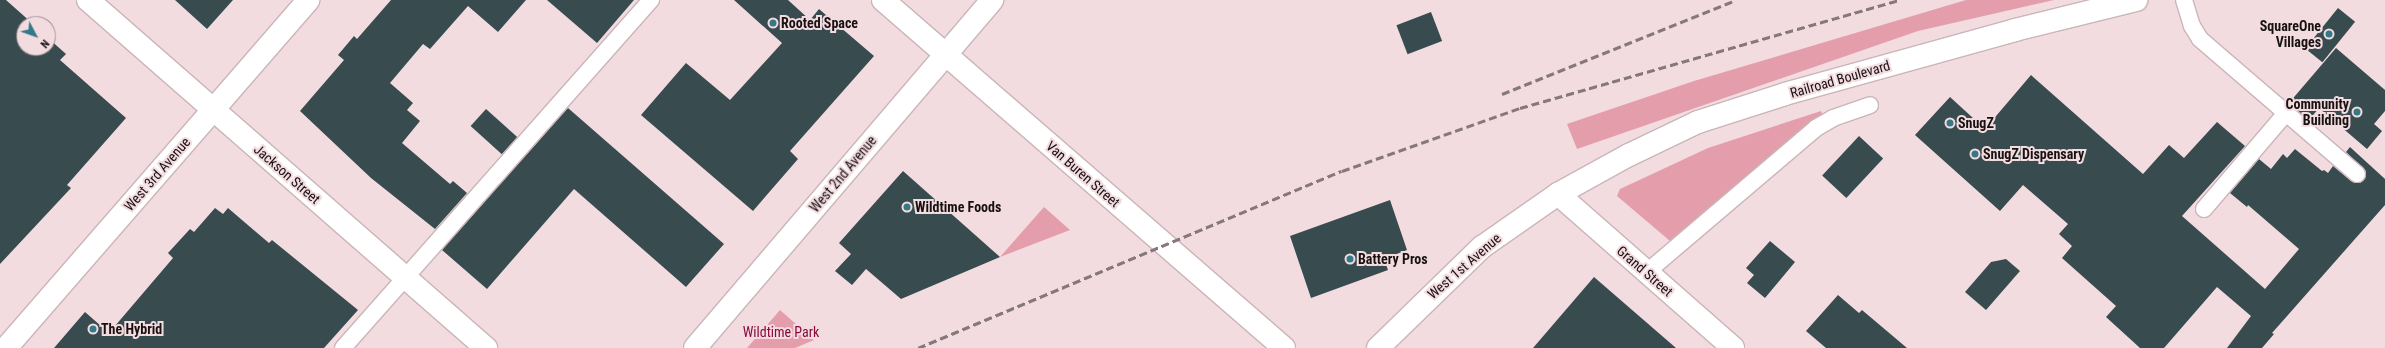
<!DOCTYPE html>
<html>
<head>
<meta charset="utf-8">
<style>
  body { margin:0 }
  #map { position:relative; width:2385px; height:348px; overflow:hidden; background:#f2dce0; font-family:"Roboto Condensed",sans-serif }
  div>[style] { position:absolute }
  .green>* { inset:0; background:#e49eab }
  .building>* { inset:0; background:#384b4f; transform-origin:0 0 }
  .roads { filter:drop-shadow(1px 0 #cab5b9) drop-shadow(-1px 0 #cab5b9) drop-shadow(0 1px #cab5b9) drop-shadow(0 -1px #cab5b9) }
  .lane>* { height:16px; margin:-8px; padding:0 8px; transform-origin:8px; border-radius:8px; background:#fff }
  .street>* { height:22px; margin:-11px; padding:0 11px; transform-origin:11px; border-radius:11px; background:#fff }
  .secondary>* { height:22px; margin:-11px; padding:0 11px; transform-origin:11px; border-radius:11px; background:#fff }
  .rail>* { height:3px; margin-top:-1.5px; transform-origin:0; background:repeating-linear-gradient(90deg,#86787a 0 8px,transparent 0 12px) }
  .dots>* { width:11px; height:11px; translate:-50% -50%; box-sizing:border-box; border:2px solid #f2dce0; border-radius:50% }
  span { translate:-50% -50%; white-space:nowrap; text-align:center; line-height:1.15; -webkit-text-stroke:4px #f2dce0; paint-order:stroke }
  .poi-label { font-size:14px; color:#181112; font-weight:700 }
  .left { translate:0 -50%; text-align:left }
  .right { translate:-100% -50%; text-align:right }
  .street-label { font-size:14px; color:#181112 }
  .park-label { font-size:14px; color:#8a073b }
  .north { position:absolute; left:16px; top:16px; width:40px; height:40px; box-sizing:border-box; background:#f2dce0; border:1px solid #9b8b8e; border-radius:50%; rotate:131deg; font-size:11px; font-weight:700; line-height:16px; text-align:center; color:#181112 }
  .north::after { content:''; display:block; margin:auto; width:14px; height:18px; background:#347987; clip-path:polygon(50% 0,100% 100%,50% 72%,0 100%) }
</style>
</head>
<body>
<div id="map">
  <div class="green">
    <i style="clip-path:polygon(1966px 0,2054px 0,1918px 31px,1577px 149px,1567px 124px,1694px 81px)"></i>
    <i style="clip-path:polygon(1821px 111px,1823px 116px,1670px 241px,1617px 196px,1620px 189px,1708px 148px)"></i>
    <i style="clip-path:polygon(1044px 207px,1070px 230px,1000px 257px)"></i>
    <i style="clip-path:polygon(780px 310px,814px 340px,795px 348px,747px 348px)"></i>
  </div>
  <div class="building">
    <i style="clip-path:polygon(0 0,6px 0,33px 24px,24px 24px,24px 48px,48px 48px,48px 38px,66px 54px,60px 60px,126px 118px,67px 185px,71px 188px,0 264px)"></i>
    <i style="clip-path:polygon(175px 0,233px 0,207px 29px)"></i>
    <i style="clip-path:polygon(391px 0,526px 0,498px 32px,468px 6px,430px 49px,423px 44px,390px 83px,413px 103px,407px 110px,420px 121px,402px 143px,450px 184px,453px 181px,467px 193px,435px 229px,371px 178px,300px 111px,344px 60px,338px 55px,354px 36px,357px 39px)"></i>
    <i style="clip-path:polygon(547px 0,634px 0,597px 43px)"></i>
    <i style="clip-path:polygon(734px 0,788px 0,810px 20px,819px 9px,874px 56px,790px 151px,798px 159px,753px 211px,641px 115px,686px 63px,730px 100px,782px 43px)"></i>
    <i style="left:2338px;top:8px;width:22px;height:52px;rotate:39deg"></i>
    <i style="left:1431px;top:12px;width:31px;height:37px;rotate:69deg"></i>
    <i style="clip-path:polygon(2336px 48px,2385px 90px,2385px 111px,2374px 124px,2382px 131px,2367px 149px,2319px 108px,2309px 120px,2289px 103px)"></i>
    <i style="clip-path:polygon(2031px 75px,2143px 174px,2169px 145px,2184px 158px,2217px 122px,2245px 146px,2182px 216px,2265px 289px,2299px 249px,2248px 205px,2247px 207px,2230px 193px,2259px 159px,2271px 169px,2283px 154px,2287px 158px,2295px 149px,2322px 171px,2324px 170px,2328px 173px,2333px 166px,2351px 181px,2360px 183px,2364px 180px,2366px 171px,2346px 152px,2350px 147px,2385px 179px,2385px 205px,2272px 333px,2274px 334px,2262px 348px,2227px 348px,2251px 316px,2217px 287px,2164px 348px,2140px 348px,2106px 317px,2116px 306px,2062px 258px,2072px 246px,2059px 234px,2068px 224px,2023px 185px,2000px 211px,1915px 135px,1950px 97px,1985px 129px)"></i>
    <i style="clip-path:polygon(568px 108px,724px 244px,686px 287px,574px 189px,487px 289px,442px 250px)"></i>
    <i style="left:486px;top:109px;width:42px;height:23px;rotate:42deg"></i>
    <i style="left:1859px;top:136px;width:33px;height:54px;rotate:43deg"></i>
    <i style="clip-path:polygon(903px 171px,1000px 257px,901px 299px,866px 269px,852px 285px,835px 271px,851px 254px,839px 243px)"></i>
    <i style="clip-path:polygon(1390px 200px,1407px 250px,1384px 259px,1388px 270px,1311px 298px,1290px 236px)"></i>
    <i style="clip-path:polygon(215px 208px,223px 214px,228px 208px,269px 243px,272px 240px,358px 310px,324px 348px,54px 348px,85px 312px,109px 333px,173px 258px,168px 253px,190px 229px,194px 232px)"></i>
    <i style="clip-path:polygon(1770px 241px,1795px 262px,1765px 298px,1747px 283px,1754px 275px,1746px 268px)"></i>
    <i style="clip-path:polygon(2006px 259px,2020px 271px,1986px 310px,1965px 292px,1991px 262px)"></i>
    <i style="clip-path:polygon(1594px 277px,1676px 348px,1533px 348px)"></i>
    <i style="clip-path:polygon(1838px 295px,1859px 313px,1862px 310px,1907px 348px,1826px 348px,1806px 331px)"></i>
  </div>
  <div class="roads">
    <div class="lane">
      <i style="left:2184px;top:0;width:27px;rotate:73deg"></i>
      <i style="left:2192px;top:26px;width:15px;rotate:58deg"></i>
      <i style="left:2200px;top:39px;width:207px;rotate:40.7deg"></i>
      <i style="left:2204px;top:209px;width:126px;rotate:-49.5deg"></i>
      <i style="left:1647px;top:272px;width:222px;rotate:-40.4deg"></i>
      <i style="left:1816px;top:128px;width:20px;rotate:-30deg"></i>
      <i style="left:1833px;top:118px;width:39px;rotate:-19deg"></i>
      <i style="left:343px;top:348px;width:465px;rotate:-48.5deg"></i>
    </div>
    <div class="street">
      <i style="left:88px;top:0;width:529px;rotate:41.17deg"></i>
      <i style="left:1558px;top:194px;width:233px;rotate:41.3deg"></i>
      <i style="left:6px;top:348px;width:461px;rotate:-49deg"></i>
      <i style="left:695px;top:348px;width:458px;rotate:-49.5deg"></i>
    </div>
    <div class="secondary">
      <i style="left:883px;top:0;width:531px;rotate:40.95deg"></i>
      <i style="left:1378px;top:348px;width:145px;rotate:-44.2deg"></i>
      <i style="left:1482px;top:247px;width:93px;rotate:-34.9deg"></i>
      <i style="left:1558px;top:194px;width:81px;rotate:-28.8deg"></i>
      <i style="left:1629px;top:155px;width:76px;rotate:-25.6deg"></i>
      <i style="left:1698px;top:122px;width:91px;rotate:-17.8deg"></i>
      <i style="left:1785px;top:94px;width:239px;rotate:-15.5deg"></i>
      <i style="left:2015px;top:30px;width:125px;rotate:-13.9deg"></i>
    </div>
  </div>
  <div class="rail">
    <i style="left:1502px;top:94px;width:252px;rotate:-21.9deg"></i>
    <i style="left:918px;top:348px;width:459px;rotate:-22.7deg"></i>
    <i style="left:1342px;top:171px;width:189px;rotate:-19.5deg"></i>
    <i style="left:1520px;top:108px;width:395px;rotate:-15.9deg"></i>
  </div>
  <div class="dots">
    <i style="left:773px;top:23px;background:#347987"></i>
    <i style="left:2329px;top:34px;background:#347987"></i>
    <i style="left:2357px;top:112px;background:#347987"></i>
    <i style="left:1950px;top:123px;background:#347987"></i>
    <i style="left:1975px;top:154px;background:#347987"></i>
    <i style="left:907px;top:207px;background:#347987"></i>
    <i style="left:1350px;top:259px;background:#347987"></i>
    <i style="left:93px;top:329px;background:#347987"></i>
  </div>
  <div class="poi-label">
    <span class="left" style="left:781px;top:23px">Rooted Space</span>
    <span class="right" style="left:2321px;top:34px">SquareOne<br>Villages</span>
    <span class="right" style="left:2349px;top:112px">Community<br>Building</span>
    <span class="left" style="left:1958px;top:123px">SnugZ</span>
    <span class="left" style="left:1983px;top:154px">SnugZ Dispensary</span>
    <span class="left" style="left:915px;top:207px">Wildtime Foods</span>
    <span class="left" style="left:1358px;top:259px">Battery Pros</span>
    <span class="left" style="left:101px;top:329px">The Hybrid</span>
  </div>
  <div class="street-label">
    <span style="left:1840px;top:79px;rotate:-16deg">Railroad Boulevard</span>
    <span style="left:157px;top:174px;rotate:-49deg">West 3rd Avenue</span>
    <span style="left:287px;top:174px;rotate:41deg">Jackson Street</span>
    <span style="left:843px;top:174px;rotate:-50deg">West 2nd Avenue</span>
    <span style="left:1083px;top:174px;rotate:41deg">Van Buren Street</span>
    <span style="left:1464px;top:266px;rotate:-41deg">West 1st Avenue</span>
    <span style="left:1645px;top:271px;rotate:41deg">Grand Street</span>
  </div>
  <div class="park-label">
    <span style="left:781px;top:332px">Wildtime Park</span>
  </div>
  <div class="north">N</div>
</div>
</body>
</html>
